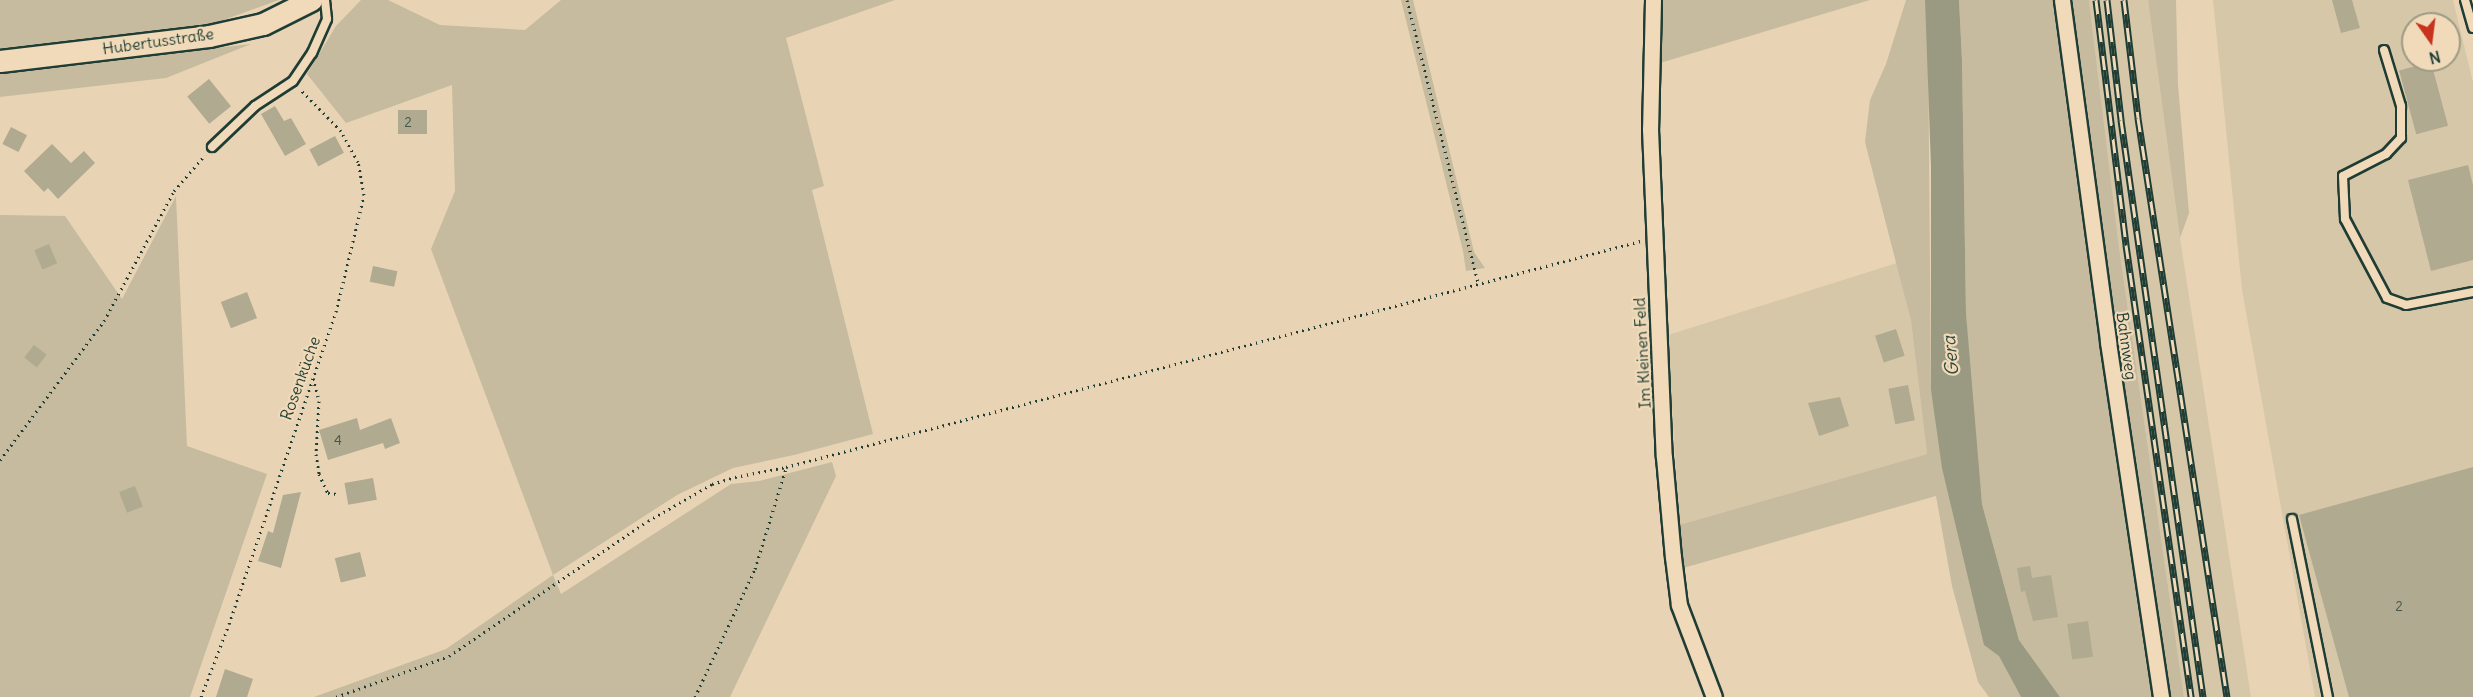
<!DOCTYPE html>
<html>
<head>
<meta charset="utf-8">
<style>
  body { margin:0 }
  #map { position:relative; width:2473px; height:697px; overflow:hidden; background:#e8d4b4; font-family:Delius,sans-serif }
  div>[style] { position:absolute }
  .built>* { inset:0; background:#d7c7a9 }
  .green>* { inset:0; background:#c6bb9e }
  .water>* { inset:0; background:#9a9a83 }
  .building>* { inset:0; background:#b0aa90; transform-origin:0 0 }
  .path>* { height:3px; margin-top:-1.5px; transform-origin:0; background:repeating-linear-gradient(90deg,#1f3d34 0 1.5px,transparent 0 6px) }
  .roads { filter:drop-shadow(2px 0 #1f3d34) drop-shadow(-2px 0 #1f3d34) drop-shadow(0 2px #1f3d34) drop-shadow(0 -2px #1f3d34) }
  .lane>* { height:8px; margin:-4px; padding:0 4px; transform-origin:4px; border-radius:4px; background:#f0dab9 }
  .street>* { height:15px; margin:-7.5px; padding:0 7.5px; transform-origin:7.5px; border-radius:7.5px; background:#f0dab9 }
  .secondary>* { height:21px; margin:-10.5px; padding:0 10.5px; transform-origin:10.5px; border-radius:10.5px; background:#f0dab9 }
  .rail>* { height:7px; margin-top:-3.5px; transform-origin:0; background:repeating-linear-gradient(90deg,#f0dab9 0 14px,#1f3d34 0 28px); box-sizing:border-box; border-block:2px solid #1f3d34 }
  span { translate:-50% -50%; white-space:nowrap; text-align:center; line-height:1.15; -webkit-text-stroke:4.5px #f0dab9; paint-order:stroke }
  .number-label { font-size:14px; color:#43584b }
  .number-label span { -webkit-text-stroke-width:0 }
  .street-label { font-size:16px; color:#1f3d34 }
  .water-label { font-size:18px; color:#314b40; font-style:italic }
  .north { position:absolute; left:2401px; top:12px; width:60px; height:60px; box-sizing:border-box; background:#f0dab9; border:2px solid #9c9b84; border-radius:50%; rotate:166deg; font-size:16px; font-weight:700; line-height:24px; text-align:center; color:#1f3d34 }
  .north::after { content:''; display:block; margin:auto; width:21px; height:27px; background:#c8321e; clip-path:polygon(50% 0,100% 100%,50% 72%,0 100%) }
</style>
</head>
<body>
<div id="map">
  <div class="built">
    <i style="clip-path:polygon(2089px 0,2148px 0,2180px 238px,2251px 697px,2184px 697px,2119px 247px)"></i>
    <i style="clip-path:polygon(evenodd,2213px 0,2453px 0,2473px 82px,2473px 697px,2315px 697px,2242px 290px,2213px 0,2413px 24px,2449px 24px,2449px 60px,2413px 60px,2413px 24px)"></i>
    <i style="clip-path:polygon(1897px 263px,1911px 321px,1927px 454px,1679px 525px,1668px 335px)"></i>
  </div>
  <div class="green">
    <i style="clip-path:polygon(0 0,279px 0,207px 26px,0 49px)"></i>
    <i style="clip-path:polygon(361px 0,388px 0,440px 25px,525px 30px,561px 0,895px 0,786px 38px,824px 186px,812px 190px,873px 434px,794px 455px,733px 468px,677px 495px,553px 575px,561px 594px,731px 484px,759px 481px,832px 462px,836px 476px,730px 697px,314px 697px,446px 649px,553px 575px,431px 249px,455px 191px,452px 85px,346px 123px,307px 74px,336px 26px)"></i>
    <i style="clip-path:polygon(1401px 0,1413px 0,1474px 252px,1485px 268px,1466px 271px,1463px 251px)"></i>
    <i style="clip-path:polygon(1662px 0,1870px 0,1660px 63px)"></i>
    <i style="clip-path:polygon(1906px 0,1925px 0,1928px 29px,1931px 390px,1999px 655px,2021px 697px,1989px 697px,1978px 682px,1952px 586px,1936px 496px,1683px 568px,1679px 525px,1927px 454px,1911px 321px,1865px 142px,1870px 100px,1886px 64px)"></i>
    <i style="clip-path:polygon(1959px 0,2089px 0,2119px 247px,2184px 697px,2060px 697px,2019px 640px,1982px 504px,1973px 419px,1966px 313px,1962px 60px)"></i>
    <i style="clip-path:polygon(2148px 0,2176px 0,2178px 85px,2189px 213px,2180px 238px)"></i>
    <i style="clip-path:polygon(251px 44px,166px 78px,0 97px,0 73px)"></i>
    <i style="clip-path:polygon(176px 196px,187px 446px,267px 474px,190px 697px,0 697px,0 215px,65px 216px,122px 299px)"></i>
  </div>
  <div class="water">
    <i style="clip-path:polygon(1925px 0,1959px 0,1962px 60px,1966px 313px,1982px 504px,2019px 640px,2060px 697px,2021px 697px,1999px 656px,1984px 645px,1942px 468px,1931px 390px,1931px 167px)"></i>
  </div>
  <div class="building">
    <i style="clip-path:polygon(2332px 0,2352px 0,2360px 28px,2341px 33px)"></i>
    <i style="left:2431px;top:62px;width:66px;height:33px;rotate:75deg"></i>
    <i style="left:209px;top:79px;width:35px;height:28px;rotate:51deg"></i>
    <i style="clip-path:polygon(275px 106px,284px 121px,291px 118px,306px 144px,285px 156px,261px 114px)"></i>
    <i style="left:427px;top:110px;width:24px;height:29px;rotate:90deg"></i>
    <i style="left:11px;top:127px;width:18px;height:19px;rotate:27deg"></i>
    <i style="left:335px;top:136px;width:19px;height:29px;rotate:62deg"></i>
    <i style="clip-path:polygon(52px 144px,71px 163px,84px 151px,95px 163px,58px 199px,48px 188px,44px 192px,24px 171px)"></i>
    <i style="clip-path:polygon(2468px 165px,2473px 185px,2473px 260px,2431px 271px,2408px 180px)"></i>
    <i style="left:49px;top:244px;width:21px;height:16px;rotate:67deg"></i>
    <i style="left:373px;top:266px;width:25px;height:16px;rotate:12deg"></i>
    <i style="left:247px;top:292px;width:28px;height:28px;rotate:69deg"></i>
    <i style="left:1896px;top:329px;width:28px;height:22px;rotate:72deg"></i>
    <i style="left:34px;top:345px;width:16px;height:16px;rotate:38deg"></i>
    <i style="left:1908px;top:385px;width:36px;height:20px;rotate:79deg"></i>
    <i style="clip-path:polygon(1840px 397px,1849px 426px,1819px 436px,1808px 403px)"></i>
    <i style="clip-path:polygon(357px 418px,360px 430px,391px 418px,400px 443px,385px 449px,383px 443px,328px 460px,319px 430px)"></i>
    <i style="clip-path:polygon(2473px 467px,2473px 697px,2349px 697px,2299px 515px)"></i>
    <i style="left:373px;top:478px;width:22px;height:29px;rotate:80deg"></i>
    <i style="left:135px;top:486px;width:22px;height:17px;rotate:69deg"></i>
    <i style="clip-path:polygon(301px 492px,281px 568px,258px 561px,268px 531px,273px 533px,283px 495px)"></i>
    <i style="left:360px;top:552px;width:25px;height:26px;rotate:76deg"></i>
    <i style="clip-path:polygon(2030px 566px,2032px 578px,2051px 575px,2058px 617px,2033px 621px,2025px 591px,2021px 592px,2017px 568px)"></i>
    <i style="left:2088px;top:621px;width:36px;height:21px;rotate:82deg"></i>
    <i style="clip-path:polygon(225px 669px,253px 679px,247px 697px,216px 697px)"></i>
  </div>
  <div class="path">
    <i style="left:1407px;top:0;width:292px;rotate:75.9deg"></i>
    <i style="left:313px;top:378px;width:24px;rotate:75deg"></i>
    <i style="left:319px;top:401px;width:53px;rotate:93.2deg"></i>
    <i style="left:316px;top:454px;width:20px;rotate:81deg"></i>
    <i style="left:319px;top:474px;width:21px;rotate:65deg"></i>
    <i style="left:328px;top:493px;width:9px;rotate:6deg"></i>
    <i style="left:0;top:460px;width:174px;rotate:-53.2deg"></i>
    <i style="left:104px;top:321px;width:148px;rotate:-61.7deg"></i>
    <i style="left:174px;top:191px;width:48px;rotate:-49.3deg"></i>
    <i style="left:201px;top:697px;width:78px;rotate:-69deg"></i>
    <i style="left:229px;top:624px;width:330px;rotate:-71.1deg"></i>
    <i style="left:336px;top:312px;width:120px;rotate:-76.5deg"></i>
    <i style="left:364px;top:195px;width:34px;rotate:-100deg"></i>
    <i style="left:358px;top:162px;width:35px;rotate:-119deg"></i>
    <i style="left:341px;top:131px;width:59px;rotate:-134.3deg"></i>
    <i style="left:336px;top:697px;width:120px;rotate:-19.9deg"></i>
    <i style="left:449px;top:656px;width:240px;rotate:-34.2deg"></i>
    <i style="left:648px;top:521px;width:74px;rotate:-30deg"></i>
    <i style="left:712px;top:484px;width:24px;rotate:-17deg"></i>
    <i style="left:735px;top:477px;width:52px;rotate:-11.1deg"></i>
    <i style="left:786px;top:467px;width:884px;rotate:-14.81deg"></i>
    <i style="left:695px;top:697px;width:141px;rotate:-64.9deg"></i>
    <i style="left:755px;top:569px;width:106px;rotate:-72.9deg"></i>
  </div>
  <div class="roads">
    <div class="lane">
      <i style="left:2465px;top:0;width:29px;rotate:74deg"></i>
      <i style="left:2384px;top:50px;width:59px;rotate:73.1deg"></i>
      <i style="left:2401px;top:106px;width:32px;rotate:90deg"></i>
      <i style="left:2401px;top:138px;width:22px;rotate:133deg"></i>
      <i style="left:2386px;top:154px;width:48px;rotate:152.9deg"></i>
      <i style="left:2343px;top:176px;width:43px;rotate:87.3deg"></i>
      <i style="left:2345px;top:219px;width:89px;rotate:62deg"></i>
      <i style="left:2387px;top:298px;width:20px;rotate:20deg"></i>
      <i style="left:2406px;top:305px;width:68px;rotate:-11deg"></i>
      <i style="left:212px;top:147px;width:59px;rotate:-43.6deg"></i>
      <i style="left:255px;top:106px;width:45px;rotate:-33.3deg"></i>
      <i style="left:293px;top:81px;width:34px;rotate:-56deg"></i>
      <i style="left:312px;top:53px;width:37px;rotate:-66deg"></i>
      <i style="left:327px;top:19px;width:19px;rotate:-96deg"></i>
      <i style="left:2292px;top:519px;width:182px;rotate:78.6deg"></i>
    </div>
    <div class="street">
      <i style="left:1653px;top:0;width:129px;rotate:91.3deg"></i>
      <i style="left:1650px;top:129px;width:328px;rotate:87.6deg"></i>
      <i style="left:1664px;top:457px;width:100px;rotate:84.9deg"></i>
      <i style="left:1673px;top:557px;width:48px;rotate:82.9deg"></i>
      <i style="left:1679px;top:605px;width:98px;rotate:69.2deg"></i>
      <i style="left:2062px;top:0;width:345px;rotate:82.3deg"></i>
      <i style="left:2108px;top:342px;width:359px;rotate:81.5deg"></i>
    </div>
    <div class="secondary">
      <i style="left:0;top:61px;width:210px;rotate:-6.8deg"></i>
      <i style="left:209px;top:36px;width:55px;rotate:-12.5deg"></i>
      <i style="left:263px;top:24px;width:54px;rotate:-26.6deg"></i>
    </div>
  </div>
  <div class="rail">
    <i style="left:2096px;top:0;width:247px;rotate:83deg"></i>
    <i style="left:2126px;top:245px;width:457px;rotate:81.8deg"></i>
    <i style="left:2107px;top:0;width:121px;rotate:83.3deg"></i>
    <i style="left:2121px;top:120px;width:583px;rotate:81.91deg"></i>
    <i style="left:2124px;top:0;width:119px;rotate:83.2deg"></i>
    <i style="left:2138px;top:118px;width:586px;rotate:81.26deg"></i>
  </div>
  <div class="number-label">
    <span style="left:408px;top:122px">2</span>
    <span style="left:338px;top:440px">4</span>
    <span style="left:2399px;top:606px">2</span>
  </div>
  <div class="street-label">
    <span style="left:158px;top:41px;rotate:-8deg">Hubertusstraße</span>
    <span style="left:2127px;top:346px;rotate:82deg">Bahnweg</span>
    <span style="left:1642px;top:353px;rotate:-93deg">Im Kleinen Feld</span>
    <span style="left:300px;top:378px;rotate:-70deg">Rosenküche</span>
  </div>
  <div class="water-label">
    <span style="left:1951px;top:356px;rotate:-95deg">Gera</span>
  </div>
  <div class="north">N</div>
</div>
</body>
</html>
